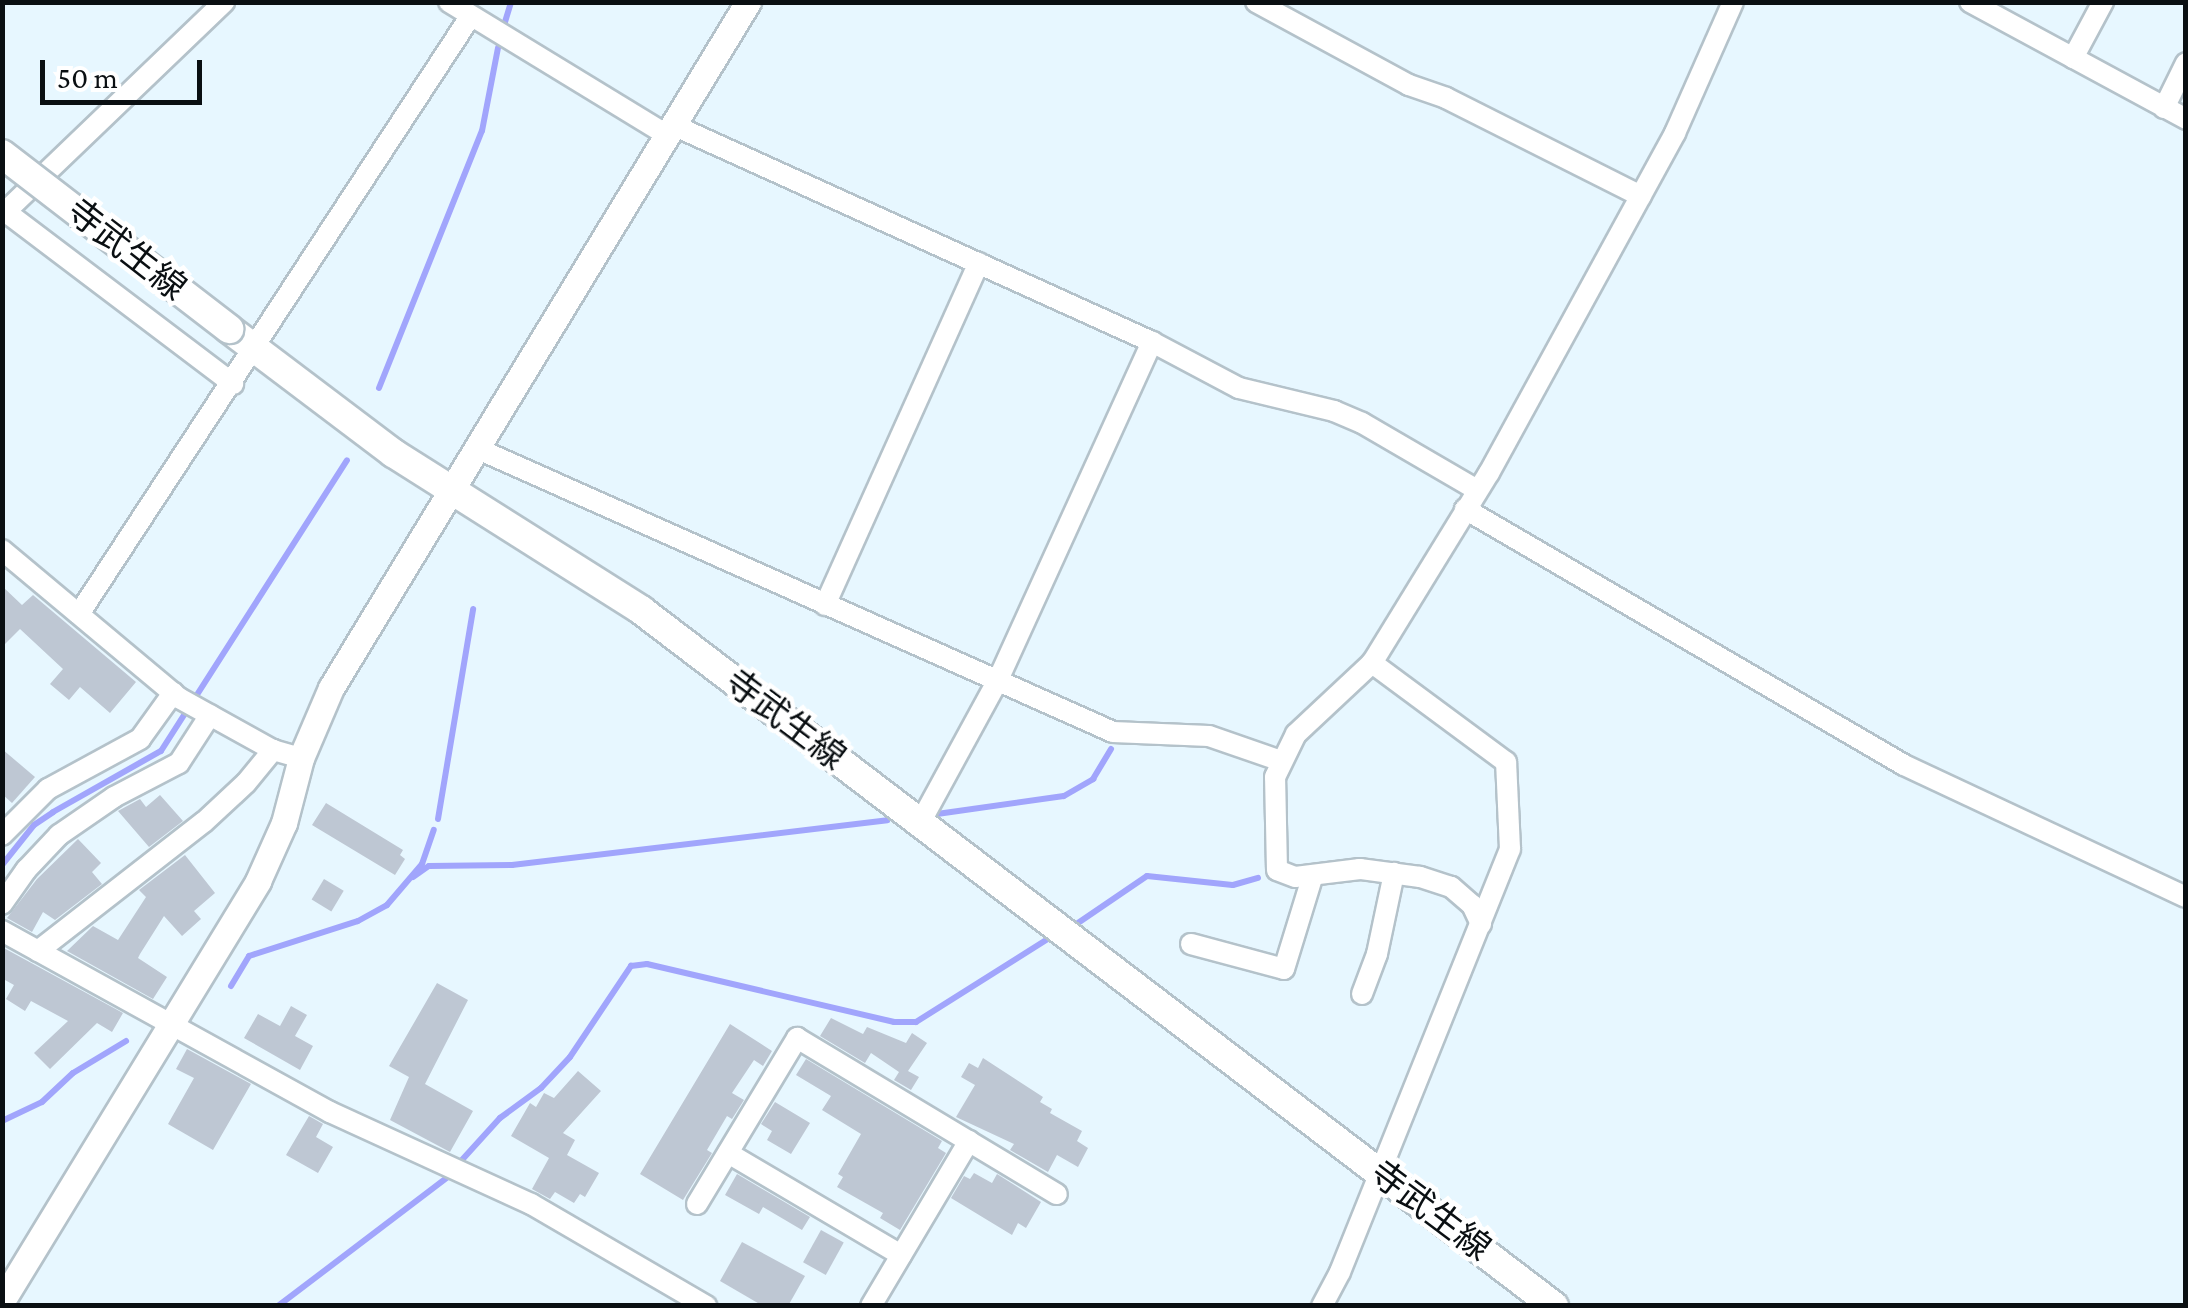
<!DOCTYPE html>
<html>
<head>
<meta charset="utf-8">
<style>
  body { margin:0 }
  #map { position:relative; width:2188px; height:1308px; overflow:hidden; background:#e7f7ff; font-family:"Crimson Pro","Noto Sans JP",serif }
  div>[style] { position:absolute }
  .stream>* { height:6px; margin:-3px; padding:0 3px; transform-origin:3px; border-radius:3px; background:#a1a5fc }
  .building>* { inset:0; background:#bec7d3; transform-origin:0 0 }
  .roads { filter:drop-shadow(2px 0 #b4c2ca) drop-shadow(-2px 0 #b4c2ca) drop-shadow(0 2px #b4c2ca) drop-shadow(0 -2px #b4c2ca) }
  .minor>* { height:20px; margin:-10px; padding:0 10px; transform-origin:10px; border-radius:10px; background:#fff }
  .tertiary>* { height:25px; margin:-12.5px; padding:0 12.5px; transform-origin:12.5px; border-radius:12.5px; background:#fff }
  .secondary>* { height:28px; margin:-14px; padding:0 14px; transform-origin:14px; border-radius:14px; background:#fff }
  .bridges { filter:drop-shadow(2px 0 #b4c2ca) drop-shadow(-2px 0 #b4c2ca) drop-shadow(0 2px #b4c2ca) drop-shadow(0 -2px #b4c2ca) }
  .secondary-bridge>* { height:28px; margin:-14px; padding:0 14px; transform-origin:14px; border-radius:14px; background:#fff }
  span { translate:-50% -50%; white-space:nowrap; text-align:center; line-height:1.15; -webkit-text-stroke:9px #fff; paint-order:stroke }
  .street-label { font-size:35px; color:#0a0f12 }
  .frame { position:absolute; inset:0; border:5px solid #0a0f12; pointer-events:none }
  .scale { position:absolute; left:40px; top:60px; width:162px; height:45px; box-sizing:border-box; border:5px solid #0a0f12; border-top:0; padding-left:12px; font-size:30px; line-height:35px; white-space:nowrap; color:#0a0f12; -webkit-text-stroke:8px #fff; paint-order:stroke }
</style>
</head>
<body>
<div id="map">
  <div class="stream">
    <i style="left:505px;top:22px;width:21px;rotate:-73deg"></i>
    <i style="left:379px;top:388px;width:277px;rotate:-68.2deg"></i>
    <i style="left:482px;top:131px;width:85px;rotate:-79.1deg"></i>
    <i style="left:937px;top:814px;width:128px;rotate:-8.1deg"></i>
    <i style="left:1064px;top:796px;width:34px;rotate:-30deg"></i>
    <i style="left:1093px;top:779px;width:35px;rotate:-59deg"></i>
    <i style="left:438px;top:819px;width:213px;rotate:-80.5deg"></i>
    <i style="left:2px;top:865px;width:51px;rotate:-51.3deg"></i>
    <i style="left:34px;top:825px;width:23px;rotate:-34deg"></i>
    <i style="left:53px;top:812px;width:124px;rotate:-29.5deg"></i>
    <i style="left:161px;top:751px;width:345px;rotate:-57.4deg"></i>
    <i style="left:413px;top:877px;width:19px;rotate:-35deg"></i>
    <i style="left:429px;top:866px;width:83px;rotate:-0.7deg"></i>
    <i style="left:512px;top:865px;width:378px;rotate:-6.8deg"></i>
    <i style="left:1075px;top:925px;width:87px;rotate:-34.2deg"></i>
    <i style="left:1147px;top:876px;width:86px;rotate:6deg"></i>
    <i style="left:1233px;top:885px;width:26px;rotate:-16deg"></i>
    <i style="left:231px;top:986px;width:35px;rotate:-59deg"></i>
    <i style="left:249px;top:956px;width:114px;rotate:-17.8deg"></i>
    <i style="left:358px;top:921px;width:33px;rotate:-29deg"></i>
    <i style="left:387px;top:905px;width:54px;rotate:-49.5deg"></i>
    <i style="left:422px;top:864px;width:36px;rotate:-71deg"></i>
    <i style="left:2px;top:1121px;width:44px;rotate:-25.4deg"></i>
    <i style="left:42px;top:1102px;width:42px;rotate:-43.1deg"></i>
    <i style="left:73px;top:1073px;width:62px;rotate:-31.1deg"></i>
    <i style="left:461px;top:1161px;width:58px;rotate:-47.8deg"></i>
    <i style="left:500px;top:1118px;width:51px;rotate:-36.2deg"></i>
    <i style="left:541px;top:1088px;width:42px;rotate:-46.9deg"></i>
    <i style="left:570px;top:1057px;width:110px;rotate:-56.2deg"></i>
    <i style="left:631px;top:966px;width:16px;rotate:-7deg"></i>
    <i style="left:647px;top:964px;width:254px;rotate:13.2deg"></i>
    <i style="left:894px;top:1022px;width:22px"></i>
    <i style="left:916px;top:1022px;width:165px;rotate:-32.2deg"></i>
    <i style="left:278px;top:1306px;width:213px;rotate:-37.2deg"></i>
  </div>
  <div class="building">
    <i style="clip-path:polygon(2px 586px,22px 605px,33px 595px,136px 682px,110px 713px,80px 687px,69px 700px,50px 684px,63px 669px,20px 629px,2px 647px)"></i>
    <i style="clip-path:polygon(2px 749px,35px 777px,12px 803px,2px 794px)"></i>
    <i style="clip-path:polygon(160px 795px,183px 821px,149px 847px,118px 811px,140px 799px,146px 807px)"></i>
    <i style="clip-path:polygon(326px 803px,403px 850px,400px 855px,405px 859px,395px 875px,312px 825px)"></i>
    <i style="clip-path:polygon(78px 839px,101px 863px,92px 872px,102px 884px,55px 920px,43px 912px,32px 932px,7px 918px,37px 879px)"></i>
    <i style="clip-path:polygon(185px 855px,215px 893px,194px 911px,201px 919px,182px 936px,164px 916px,140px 954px,138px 958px,167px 977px,153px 999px,67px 951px,93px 926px,118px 940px,146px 897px,139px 890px)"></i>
    <i style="left:324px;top:879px;width:23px;height:24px;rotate:31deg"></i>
    <i style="clip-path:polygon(2px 947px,123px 1013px,112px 1032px,97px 1023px,50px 1069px,34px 1053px,68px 1021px,31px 1001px,25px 1011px,6px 999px,14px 985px,5px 980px,2px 985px)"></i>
    <i style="clip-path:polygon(437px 983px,468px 1000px,425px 1084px,473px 1111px,450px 1152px,390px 1120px,409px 1077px,389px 1066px)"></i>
    <i style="clip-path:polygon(291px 1006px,307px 1015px,295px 1036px,313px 1046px,300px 1070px,244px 1038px,258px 1014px,280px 1026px)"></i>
    <i style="clip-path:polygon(831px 1018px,863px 1034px,867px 1027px,906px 1043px,912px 1033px,927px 1043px,908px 1071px,919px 1077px,911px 1090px,894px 1080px,899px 1072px,871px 1053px,865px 1063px,820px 1036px)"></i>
    <i style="clip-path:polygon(730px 1024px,772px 1051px,763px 1066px,754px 1060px,732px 1093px,744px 1100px,732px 1119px,727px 1116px,707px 1150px,712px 1153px,683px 1200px,640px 1174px)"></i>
    <i style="clip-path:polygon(187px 1049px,251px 1084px,213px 1150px,168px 1124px,194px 1078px,176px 1069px)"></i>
    <i style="clip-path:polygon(983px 1058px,1043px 1097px,1040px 1102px,1052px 1109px,1050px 1113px,1082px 1131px,1077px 1141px,1088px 1148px,1078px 1167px,1057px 1155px,1048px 1172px,1010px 1150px,1014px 1144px,956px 1117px,975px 1085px,961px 1077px,969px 1063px,978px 1068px)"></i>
    <i style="clip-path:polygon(806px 1059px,942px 1141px,938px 1148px,946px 1153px,900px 1230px,880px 1218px,883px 1213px,837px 1187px,843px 1177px,838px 1174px,861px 1134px,822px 1110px,831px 1096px,796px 1075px)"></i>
    <i style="clip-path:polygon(578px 1071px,601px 1091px,563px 1133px,575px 1140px,567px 1155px,599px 1173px,585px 1197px,580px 1194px,574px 1203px,555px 1192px,550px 1199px,532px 1189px,549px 1158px,511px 1136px,530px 1103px,536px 1107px,544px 1093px,554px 1098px)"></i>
    <i style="clip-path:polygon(775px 1102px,810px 1123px,791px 1154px,767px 1140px,772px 1131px,761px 1124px)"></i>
    <i style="clip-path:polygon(309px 1116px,323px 1124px,316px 1137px,333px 1147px,318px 1173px,286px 1155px)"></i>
    <i style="clip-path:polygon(974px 1173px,992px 1183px,997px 1174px,1041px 1202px,1026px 1228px,1018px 1223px,1012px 1235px,951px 1198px,964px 1176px,970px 1179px)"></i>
    <i style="clip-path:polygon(737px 1174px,810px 1217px,802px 1230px,763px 1207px,759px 1214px,725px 1195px)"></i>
    <i style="left:821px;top:1230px;width:26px;height:37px;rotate:29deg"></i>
    <i style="clip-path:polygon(742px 1242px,805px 1276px,788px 1306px,763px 1306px,720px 1281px)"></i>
  </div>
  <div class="roads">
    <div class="minor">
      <i style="left:449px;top:2px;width:255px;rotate:31.4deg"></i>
      <i style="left:1256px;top:2px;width:174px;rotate:28.5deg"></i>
      <i style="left:1409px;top:85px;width:39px;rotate:19deg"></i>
      <i style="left:1446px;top:98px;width:218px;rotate:26.7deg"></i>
      <i style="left:1970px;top:2px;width:246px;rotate:28.4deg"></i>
      <i style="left:2073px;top:58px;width:64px;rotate:-61.8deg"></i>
      <i style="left:2164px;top:108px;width:50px;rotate:-63.9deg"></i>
      <i style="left:673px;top:125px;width:526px;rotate:24.37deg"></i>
      <i style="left:1152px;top:342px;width:98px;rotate:27.9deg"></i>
      <i style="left:1239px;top:388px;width:98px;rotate:13.6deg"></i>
      <i style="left:1334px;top:411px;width:30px;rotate:23deg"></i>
      <i style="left:1362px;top:423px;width:133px;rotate:30.2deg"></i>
      <i style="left:2px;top:209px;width:290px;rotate:37.1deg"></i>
      <i style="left:2px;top:215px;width:308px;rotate:-43.8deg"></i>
      <i style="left:476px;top:448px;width:697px;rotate:24.03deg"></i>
      <i style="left:1113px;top:732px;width:96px;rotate:2.4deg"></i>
      <i style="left:1209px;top:736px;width:76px;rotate:19.1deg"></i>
      <i style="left:1465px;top:509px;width:508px;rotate:30.25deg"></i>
      <i style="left:1904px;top:765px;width:311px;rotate:25.1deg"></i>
      <i style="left:2px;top:550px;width:231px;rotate:39.9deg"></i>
      <i style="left:179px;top:698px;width:107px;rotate:29deg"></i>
      <i style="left:273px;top:750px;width:29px;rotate:16deg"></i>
      <i style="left:825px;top:605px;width:375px;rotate:-65.8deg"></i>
      <i style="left:79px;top:614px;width:714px;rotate:-56.78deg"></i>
      <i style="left:920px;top:823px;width:161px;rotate:-61.4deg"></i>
      <i style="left:997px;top:682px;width:374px;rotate:-65.5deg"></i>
      <i style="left:2px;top:835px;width:65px;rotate:-45deg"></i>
      <i style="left:48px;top:789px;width:105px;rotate:-28.5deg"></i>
      <i style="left:140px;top:739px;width:57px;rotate:-54.3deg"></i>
      <i style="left:2px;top:904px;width:42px;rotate:-54.8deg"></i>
      <i style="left:26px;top:870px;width:48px;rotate:-46.7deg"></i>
      <i style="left:59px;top:835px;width:67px;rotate:-34.6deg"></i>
      <i style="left:114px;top:797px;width:73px;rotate:-27.6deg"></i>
      <i style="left:179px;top:763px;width:57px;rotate:-57.1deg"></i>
      <i style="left:1481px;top:924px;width:21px;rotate:-115deg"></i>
      <i style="left:1472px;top:905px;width:28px;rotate:-139deg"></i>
      <i style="left:1451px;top:887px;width:33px;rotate:-162deg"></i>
      <i style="left:1420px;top:877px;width:61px;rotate:-172.4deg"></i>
      <i style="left:1360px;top:869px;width:65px;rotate:173deg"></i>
      <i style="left:1295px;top:877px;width:19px;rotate:-159deg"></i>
      <i style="left:1277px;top:870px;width:93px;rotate:-91.2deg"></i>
      <i style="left:1275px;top:777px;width:48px;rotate:-64deg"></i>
      <i style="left:1296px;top:734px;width:104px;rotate:-43.1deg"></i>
      <i style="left:1372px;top:663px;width:223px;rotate:-58.4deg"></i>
      <i style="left:1489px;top:473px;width:388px;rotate:-61.3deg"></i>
      <i style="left:1675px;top:133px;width:143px;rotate:-66.1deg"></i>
      <i style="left:2px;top:931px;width:375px;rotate:28.9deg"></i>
      <i style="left:330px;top:1112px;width:221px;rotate:24.6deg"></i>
      <i style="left:531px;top:1204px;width:203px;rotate:30.2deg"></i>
      <i style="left:1191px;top:944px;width:96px;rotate:15deg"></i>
      <i style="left:1284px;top:969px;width:98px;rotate:-72.9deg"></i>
      <i style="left:38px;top:951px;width:210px;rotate:-37.9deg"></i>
      <i style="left:204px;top:822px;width:57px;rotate:-42.9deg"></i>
      <i style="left:246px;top:783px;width:43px;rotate:-50.7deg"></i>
      <i style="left:1362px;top:994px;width:43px;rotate:-69.4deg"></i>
      <i style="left:1377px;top:954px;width:83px;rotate:-78.1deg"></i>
      <i style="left:728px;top:1153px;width:201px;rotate:30.5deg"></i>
      <i style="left:697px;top:1204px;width:194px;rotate:-58.9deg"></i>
      <i style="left:797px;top:1038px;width:303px;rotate:31deg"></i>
      <i style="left:871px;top:1306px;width:192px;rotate:-59.3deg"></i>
      <i style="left:1322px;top:1306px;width:38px;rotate:-62deg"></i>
      <i style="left:1340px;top:1272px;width:456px;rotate:-68.1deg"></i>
      <i style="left:1510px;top:849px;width:87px;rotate:-92.6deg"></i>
      <i style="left:1506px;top:762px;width:167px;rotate:-143.5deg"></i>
    </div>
    <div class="tertiary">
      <i style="left:2px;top:1301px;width:492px;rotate:-58.6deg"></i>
      <i style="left:258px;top:881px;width:64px;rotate:-65.9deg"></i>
      <i style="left:284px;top:823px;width:67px;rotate:-75.3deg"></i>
      <i style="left:301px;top:758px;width:76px;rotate:-66.8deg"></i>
      <i style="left:331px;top:688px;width:803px;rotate:-58.71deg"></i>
    </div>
    <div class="secondary">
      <i style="left:229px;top:329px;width:206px;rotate:37.1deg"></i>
      <i style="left:393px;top:453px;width:294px;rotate:32.3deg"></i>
      <i style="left:641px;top:610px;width:1148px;rotate:37.32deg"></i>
    </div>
  </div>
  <div class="bridges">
    <div class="secondary-bridge">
      <i style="left:2px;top:154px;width:287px;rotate:37.6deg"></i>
    </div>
  </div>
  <div class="street-label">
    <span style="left:126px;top:250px;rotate:38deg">寺武生線</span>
    <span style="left:785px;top:720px;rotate:37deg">寺武生線</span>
    <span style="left:1430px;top:1211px;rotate:37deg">寺武生線</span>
  </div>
  <div class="frame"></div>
  <div class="scale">50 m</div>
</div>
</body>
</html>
